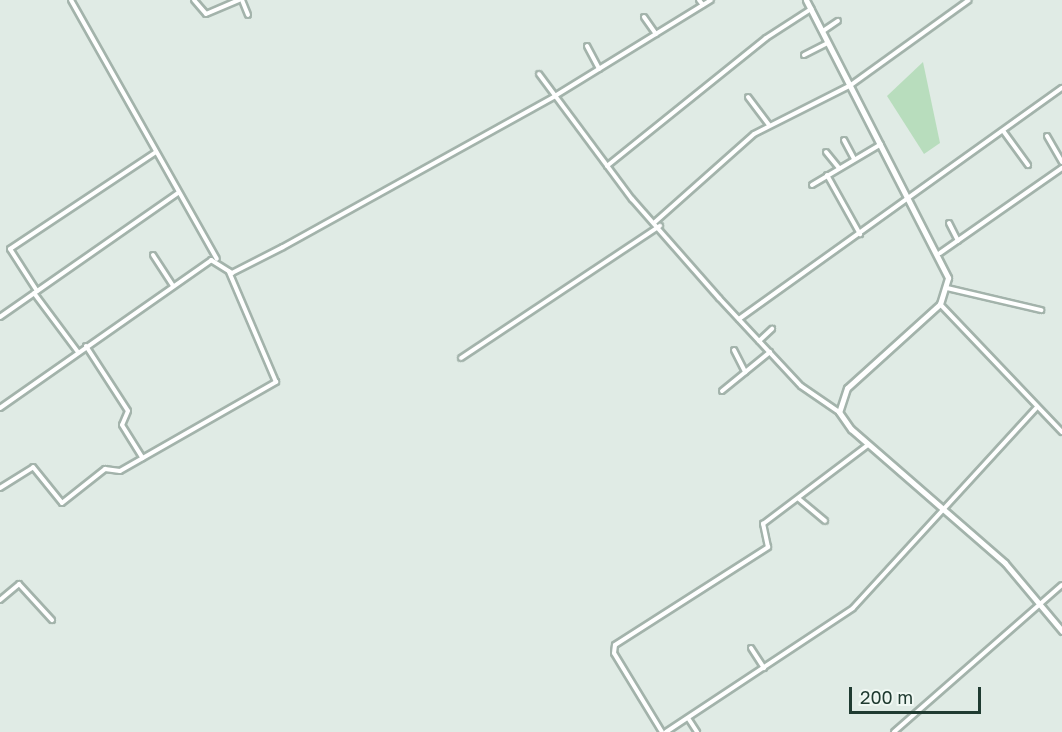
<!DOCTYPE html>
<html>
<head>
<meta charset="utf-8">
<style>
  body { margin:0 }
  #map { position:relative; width:1062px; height:732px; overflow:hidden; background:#e0ebe5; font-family:"Golos Text",sans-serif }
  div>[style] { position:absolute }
  .green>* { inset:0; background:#b8ddbd }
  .stream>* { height:1.5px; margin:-0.75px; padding:0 0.75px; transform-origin:0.75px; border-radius:0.75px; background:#86cfd1 }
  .roads { filter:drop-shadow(2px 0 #a3b3ab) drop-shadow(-2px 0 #a3b3ab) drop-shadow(0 2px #a3b3ab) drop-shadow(0 -2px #a3b3ab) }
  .minor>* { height:4px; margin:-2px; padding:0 2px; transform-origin:2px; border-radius:2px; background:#fff }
  .secondary>* { height:5px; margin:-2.5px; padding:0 2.5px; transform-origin:2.5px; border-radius:2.5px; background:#fff }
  span { translate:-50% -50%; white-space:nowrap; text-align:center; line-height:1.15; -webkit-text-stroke:4.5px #f0f8f3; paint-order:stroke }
  .scale { position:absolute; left:849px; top:687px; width:132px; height:27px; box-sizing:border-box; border:3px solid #203b31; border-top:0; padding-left:8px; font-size:18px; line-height:21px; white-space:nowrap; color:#203b31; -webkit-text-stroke:4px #f0f8f3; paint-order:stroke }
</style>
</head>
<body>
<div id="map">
  <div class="green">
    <i style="clip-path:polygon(923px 62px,940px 143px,924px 154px,887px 96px)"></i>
  </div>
  <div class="stream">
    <i style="left:1051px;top:94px;width:14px;rotate:-39deg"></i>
  </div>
  <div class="roads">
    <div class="minor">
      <i style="left:71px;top:0;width:297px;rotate:60.6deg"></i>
      <i style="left:194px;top:0;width:18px;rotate:49deg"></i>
      <i style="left:206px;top:14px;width:36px;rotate:-23deg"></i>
      <i style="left:242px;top:0;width:16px;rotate:68deg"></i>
      <i style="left:699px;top:0;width:6px;rotate:51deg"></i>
      <i style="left:644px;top:17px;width:21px;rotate:55deg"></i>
      <i style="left:823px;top:31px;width:18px;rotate:-34deg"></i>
      <i style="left:587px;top:46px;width:26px;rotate:62deg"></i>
      <i style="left:804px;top:55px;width:27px;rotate:-27deg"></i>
      <i style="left:539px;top:74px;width:156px;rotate:53.4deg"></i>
      <i style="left:632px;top:199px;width:132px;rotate:48.7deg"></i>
      <i style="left:719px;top:298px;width:120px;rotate:47deg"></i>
      <i style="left:801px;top:386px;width:46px;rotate:34.4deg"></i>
      <i style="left:748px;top:97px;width:35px;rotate:53deg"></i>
      <i style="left:1004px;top:132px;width:41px;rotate:54deg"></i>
      <i style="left:1047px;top:136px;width:30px;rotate:60deg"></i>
      <i style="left:844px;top:140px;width:21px;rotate:62deg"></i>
      <i style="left:826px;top:152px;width:21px;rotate:51deg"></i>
      <i style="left:607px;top:166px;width:204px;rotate:-38.8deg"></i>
      <i style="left:766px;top:38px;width:54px;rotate:-32.8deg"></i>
      <i style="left:827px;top:175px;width:68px;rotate:60.8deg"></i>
      <i style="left:812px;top:185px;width:80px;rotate:-30.7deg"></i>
      <i style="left:655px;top:222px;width:132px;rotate:-41.6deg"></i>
      <i style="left:754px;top:134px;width:109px;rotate:-26.8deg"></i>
      <i style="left:851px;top:85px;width:145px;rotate:-35.8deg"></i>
      <i style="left:949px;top:223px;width:20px;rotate:63deg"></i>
      <i style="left:940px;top:253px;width:149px;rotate:-34.9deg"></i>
      <i style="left:153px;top:255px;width:37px;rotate:57deg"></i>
      <i style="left:947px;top:288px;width:97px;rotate:13.2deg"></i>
      <i style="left:37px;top:291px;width:50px;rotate:-122.7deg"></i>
      <i style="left:10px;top:249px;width:175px;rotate:-33.6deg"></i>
      <i style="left:34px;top:293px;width:74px;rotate:53.3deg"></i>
      <i style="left:940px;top:304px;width:177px;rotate:46.4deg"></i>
      <i style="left:0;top:317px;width:218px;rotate:-34.9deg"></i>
      <i style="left:739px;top:319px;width:397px;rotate:-35.6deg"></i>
      <i style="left:759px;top:341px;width:18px;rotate:-43deg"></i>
      <i style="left:86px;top:346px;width:77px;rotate:57.1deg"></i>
      <i style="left:128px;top:411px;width:15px;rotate:113deg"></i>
      <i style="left:122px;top:425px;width:39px;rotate:58deg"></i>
      <i style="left:734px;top:350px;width:25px;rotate:63deg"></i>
      <i style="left:461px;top:358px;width:239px;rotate:-33.6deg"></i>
      <i style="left:722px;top:391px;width:62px;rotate:-39.1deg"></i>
      <i style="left:0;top:408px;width:258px;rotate:-35deg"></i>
      <i style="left:211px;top:260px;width:25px;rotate:32deg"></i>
      <i style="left:232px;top:273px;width:57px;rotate:-27deg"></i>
      <i style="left:283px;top:247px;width:311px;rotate:-29deg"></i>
      <i style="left:555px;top:96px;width:183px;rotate:-31.6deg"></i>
      <i style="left:0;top:488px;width:39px;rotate:-32deg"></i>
      <i style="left:33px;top:467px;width:46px;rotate:51.1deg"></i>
      <i style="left:62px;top:503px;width:55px;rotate:-38.3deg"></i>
      <i style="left:105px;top:469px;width:15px;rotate:8deg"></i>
      <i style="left:120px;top:471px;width:180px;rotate:-29.7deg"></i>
      <i style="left:276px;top:382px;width:120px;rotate:-113.1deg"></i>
      <i style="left:799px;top:499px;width:34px;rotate:40deg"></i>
      <i style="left:0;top:600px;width:25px;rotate:-40deg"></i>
      <i style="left:19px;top:584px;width:49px;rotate:47.5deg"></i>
      <i style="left:751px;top:648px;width:24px;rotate:57deg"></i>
      <i style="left:688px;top:718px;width:17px;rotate:57deg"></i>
      <i style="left:662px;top:732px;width:92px;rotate:-121.3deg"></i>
      <i style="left:614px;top:653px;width:8px;rotate:-83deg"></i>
      <i style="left:615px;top:645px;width:182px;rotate:-32.6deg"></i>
      <i style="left:768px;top:547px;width:24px;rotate:-102deg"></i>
      <i style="left:763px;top:524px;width:131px;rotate:-37deg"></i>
      <i style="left:666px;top:732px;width:224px;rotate:-33.5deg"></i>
      <i style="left:853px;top:608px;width:271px;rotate:-47.5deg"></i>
      <i style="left:894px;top:732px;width:223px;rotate:-41.2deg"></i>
    </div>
    <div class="secondary">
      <i style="left:806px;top:0;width:312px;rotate:62.9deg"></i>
      <i style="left:948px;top:278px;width:27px;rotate:107deg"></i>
      <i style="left:940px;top:304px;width:125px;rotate:137.9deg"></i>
      <i style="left:847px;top:388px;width:25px;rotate:108deg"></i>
      <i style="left:839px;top:412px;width:21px;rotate:55deg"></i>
      <i style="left:851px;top:429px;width:204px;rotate:41deg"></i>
      <i style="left:1005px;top:563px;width:89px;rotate:50deg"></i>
    </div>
  </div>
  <div class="scale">200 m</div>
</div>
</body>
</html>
